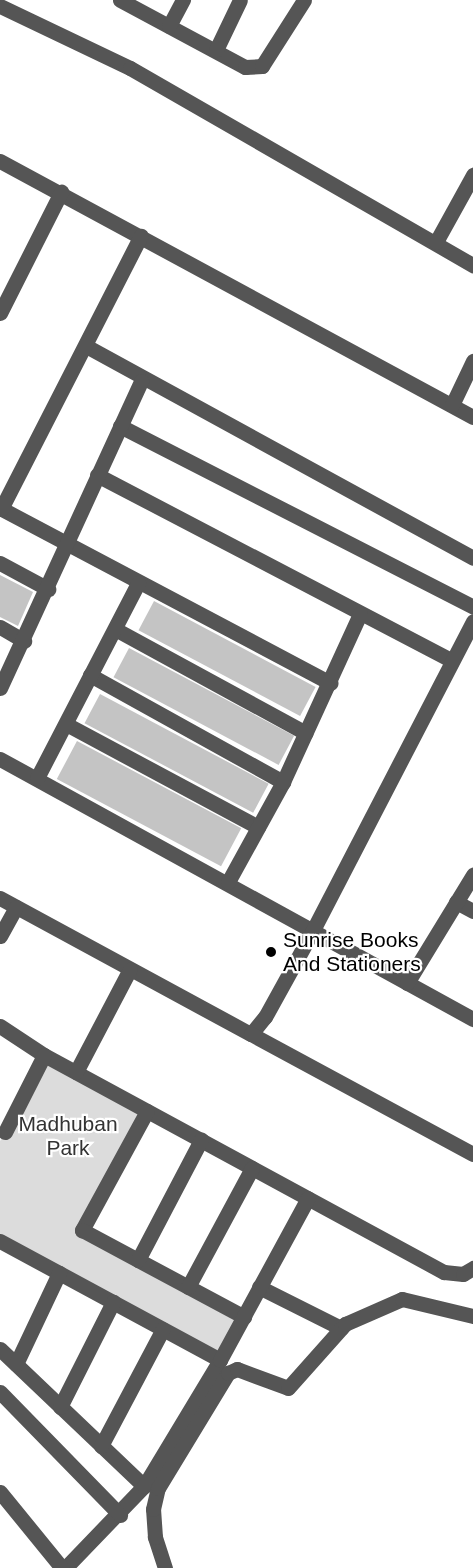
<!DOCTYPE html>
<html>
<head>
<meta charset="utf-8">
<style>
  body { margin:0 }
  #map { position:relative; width:473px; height:1568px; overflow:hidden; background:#fff; font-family:Arial,sans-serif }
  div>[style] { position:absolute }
  .green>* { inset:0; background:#dcdcdc }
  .building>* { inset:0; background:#c4c4c4; transform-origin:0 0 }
  .minor>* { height:15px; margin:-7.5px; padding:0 7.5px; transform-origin:7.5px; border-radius:7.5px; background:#555 }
  .dots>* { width:16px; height:16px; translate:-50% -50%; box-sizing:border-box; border:3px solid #fff; border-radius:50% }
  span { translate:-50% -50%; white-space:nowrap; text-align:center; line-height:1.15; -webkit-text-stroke:4.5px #fff; paint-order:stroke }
  .poi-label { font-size:21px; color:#000 }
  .left { translate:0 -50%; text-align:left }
  .park-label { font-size:21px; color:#333 }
</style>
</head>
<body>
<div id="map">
  <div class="green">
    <i style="clip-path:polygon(44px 1055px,147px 1111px,83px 1230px,244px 1317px,220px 1360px,0 1241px,0 1141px)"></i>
  </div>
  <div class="building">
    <i style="clip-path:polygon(0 575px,33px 592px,18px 626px,0 617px)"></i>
    <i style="left:154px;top:601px;width:183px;height:33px;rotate:28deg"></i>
    <i style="left:129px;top:648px;width:187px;height:33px;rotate:28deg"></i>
    <i style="left:100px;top:694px;width:191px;height:33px;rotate:28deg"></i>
    <i style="left:77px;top:741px;width:186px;height:43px;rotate:28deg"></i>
  </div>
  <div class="minor">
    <i style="left:120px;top:0;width:142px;rotate:28.2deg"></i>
    <i style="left:245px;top:67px;width:17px;rotate:-3deg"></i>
    <i style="left:262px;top:66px;width:78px;rotate:-57.5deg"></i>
    <i style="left:0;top:6px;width:144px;rotate:25.5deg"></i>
    <i style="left:130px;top:68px;width:396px;rotate:29.9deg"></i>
    <i style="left:169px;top:26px;width:30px;rotate:-62deg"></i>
    <i style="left:216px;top:50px;width:55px;rotate:-64.4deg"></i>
    <i style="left:0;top:161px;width:538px;rotate:28.42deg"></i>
    <i style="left:436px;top:242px;width:77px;rotate:-61.1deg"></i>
    <i style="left:0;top:313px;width:136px;rotate:-63.2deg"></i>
    <i style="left:86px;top:346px;width:441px;rotate:28.7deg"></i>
    <i style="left:452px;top:405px;width:49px;rotate:-64.5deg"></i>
    <i style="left:120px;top:426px;width:397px;rotate:27.1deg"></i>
    <i style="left:97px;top:475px;width:399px;rotate:27.6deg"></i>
    <i style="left:0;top:508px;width:374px;rotate:27.9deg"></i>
    <i style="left:1px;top:509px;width:307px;rotate:-62.9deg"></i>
    <i style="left:0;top:563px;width:55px;rotate:28.4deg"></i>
    <i style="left:0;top:627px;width:28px;rotate:30deg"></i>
    <i style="left:115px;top:629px;width:217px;rotate:28.6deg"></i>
    <i style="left:90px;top:675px;width:221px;rotate:29deg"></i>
    <i style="left:0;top:688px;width:338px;rotate:-65.3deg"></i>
    <i style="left:66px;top:724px;width:218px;rotate:28.2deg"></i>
    <i style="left:0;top:759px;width:540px;rotate:28.8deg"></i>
    <i style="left:37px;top:778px;width:220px;rotate:-62.6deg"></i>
    <i style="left:228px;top:882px;width:114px;rotate:-61.2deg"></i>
    <i style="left:283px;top:782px;width:185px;rotate:-65.4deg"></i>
    <i style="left:0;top:898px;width:285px;rotate:28.5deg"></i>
    <i style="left:251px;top:1034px;width:22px;rotate:-51deg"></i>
    <i style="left:265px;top:1017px;width:97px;rotate:-61.1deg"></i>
    <i style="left:312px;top:932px;width:350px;rotate:-62.6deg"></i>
    <i style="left:456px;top:902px;width:19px;rotate:28deg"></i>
    <i style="left:0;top:936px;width:33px;rotate:-61deg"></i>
    <i style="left:407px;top:983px;width:127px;rotate:-58.6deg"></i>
    <i style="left:0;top:1026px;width:53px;rotate:33.4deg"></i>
    <i style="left:44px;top:1055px;width:455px;rotate:28.5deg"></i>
    <i style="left:444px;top:1272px;width:19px;rotate:6deg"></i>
    <i style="left:463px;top:1274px;width:12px;rotate:-31deg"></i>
    <i style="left:251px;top:1034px;width:252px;rotate:28.4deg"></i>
    <i style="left:76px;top:1072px;width:116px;rotate:-62.3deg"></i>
    <i style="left:147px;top:1111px;width:136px;rotate:118.6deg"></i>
    <i style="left:82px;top:1230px;width:184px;rotate:28.2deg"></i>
    <i style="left:5px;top:1132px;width:86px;rotate:-63.1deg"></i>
    <i style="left:0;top:1241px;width:250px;rotate:28.4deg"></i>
    <i style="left:138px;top:1260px;width:136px;rotate:-62.3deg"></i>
    <i style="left:188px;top:1287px;width:135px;rotate:-61.7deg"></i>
    <i style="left:259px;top:1287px;width:92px;rotate:26.6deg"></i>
    <i style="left:0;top:1349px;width:199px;rotate:43.6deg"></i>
    <i style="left:144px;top:1486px;width:114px;rotate:133.9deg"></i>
    <i style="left:16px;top:1364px;width:101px;rotate:-64.7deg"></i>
    <i style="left:0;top:1392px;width:172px;rotate:45.7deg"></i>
    <i style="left:60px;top:1407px;width:118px;rotate:-63.2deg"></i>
    <i style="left:101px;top:1446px;width:132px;rotate:-62.1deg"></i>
    <i style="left:144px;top:1486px;width:147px;rotate:-58.9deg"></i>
    <i style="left:220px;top:1360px;width:184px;rotate:-61.5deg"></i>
    <i style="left:0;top:1492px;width:98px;rotate:50.8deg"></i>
    <i style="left:165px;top:1568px;width:33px;rotate:-108deg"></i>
    <i style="left:155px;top:1537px;width:28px;rotate:-94deg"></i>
    <i style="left:153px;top:1509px;width:22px;rotate:-77deg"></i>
    <i style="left:158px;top:1488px;width:135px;rotate:-58.7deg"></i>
    <i style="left:228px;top:1373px;width:10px;rotate:-24deg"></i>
    <i style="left:237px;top:1369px;width:54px;rotate:20.4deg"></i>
    <i style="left:288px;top:1388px;width:86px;rotate:-48.3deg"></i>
    <i style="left:345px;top:1324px;width:62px;rotate:-23.7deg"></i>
    <i style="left:402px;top:1299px;width:73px;rotate:13.5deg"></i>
  </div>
  <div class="dots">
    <i style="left:271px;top:952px;background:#000"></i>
  </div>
  <div class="poi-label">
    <span class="left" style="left:283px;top:952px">Sunrise Books<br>And Stationers</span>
  </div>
  <div class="park-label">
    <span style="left:68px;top:1136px">Madhuban<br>Park</span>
  </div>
</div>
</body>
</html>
